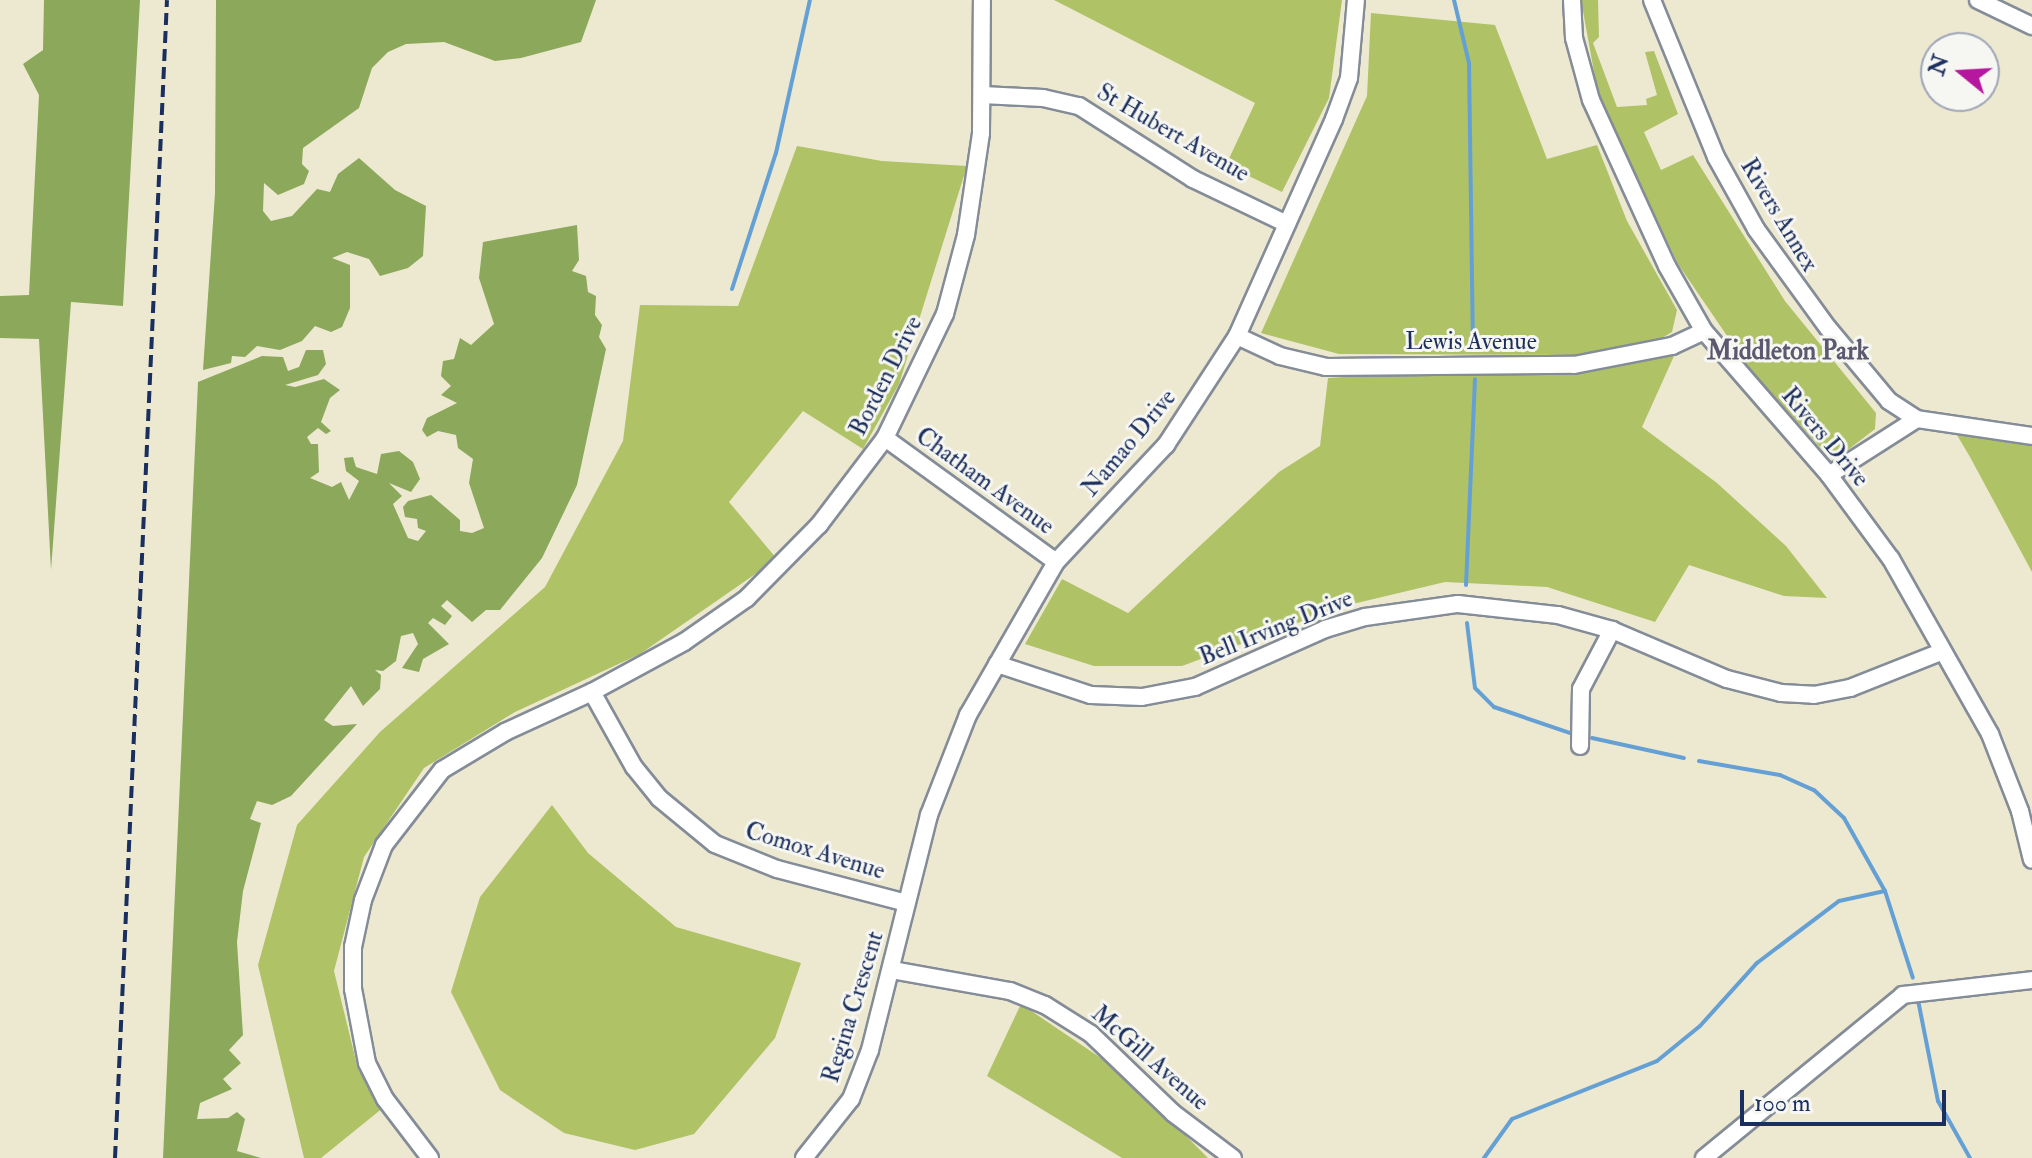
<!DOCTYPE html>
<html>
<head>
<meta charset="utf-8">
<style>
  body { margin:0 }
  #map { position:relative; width:2032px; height:1158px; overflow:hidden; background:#ede9d1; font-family:"IM FELL Double Pica",serif }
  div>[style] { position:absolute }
  .green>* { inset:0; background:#afc266 }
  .forest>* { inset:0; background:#8ba85b }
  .stream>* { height:4px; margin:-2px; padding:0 2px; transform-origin:2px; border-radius:2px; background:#65a0d5 }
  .roads { filter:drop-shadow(2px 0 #848c98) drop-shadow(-2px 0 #848c98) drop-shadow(0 2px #848c98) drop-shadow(0 -2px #848c98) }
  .street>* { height:16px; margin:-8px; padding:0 8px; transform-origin:8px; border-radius:8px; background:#fff }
  .rail>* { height:4px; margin-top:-2px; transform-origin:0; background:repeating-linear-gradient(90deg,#1b2f5e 0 12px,transparent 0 18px) }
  span { translate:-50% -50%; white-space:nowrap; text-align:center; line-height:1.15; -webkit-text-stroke:6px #f6f6f2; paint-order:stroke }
  .street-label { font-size:24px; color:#1b2f5e }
  .neighbourhood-label { font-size:26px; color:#5c5870; font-weight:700 }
  .north { position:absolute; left:1920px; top:32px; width:80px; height:80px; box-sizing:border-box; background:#f6f6f2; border:2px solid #9ea6b7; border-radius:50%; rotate:288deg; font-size:22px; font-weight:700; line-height:32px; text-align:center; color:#1b2f5e }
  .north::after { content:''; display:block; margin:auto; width:28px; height:36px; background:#b5179e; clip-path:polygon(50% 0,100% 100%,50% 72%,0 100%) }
  .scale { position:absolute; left:1740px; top:1090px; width:206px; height:36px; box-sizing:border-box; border:4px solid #1b2f5e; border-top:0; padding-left:10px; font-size:24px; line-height:28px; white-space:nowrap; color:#1b2f5e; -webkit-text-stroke:6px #f6f6f2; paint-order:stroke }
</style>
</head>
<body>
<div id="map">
  <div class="green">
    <i style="clip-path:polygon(1054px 0,1342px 0,1329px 98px,1282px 192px,1226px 165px,1255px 103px)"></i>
    <i style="clip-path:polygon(1581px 0,1598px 0,1599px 37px,1593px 43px,1617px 107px,1647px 105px,1646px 99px,1657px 95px,1645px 52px,1654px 51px,1678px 114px,1644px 132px,1661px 170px,1693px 155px,1785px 301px,1876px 413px,1875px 429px,1840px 456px,1827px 455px,1749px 368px,1678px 264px,1598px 94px)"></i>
    <i style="clip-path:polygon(1371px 13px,1495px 25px,1547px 159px,1597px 145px,1627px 221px,1677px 310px,1672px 332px,1657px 341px,1578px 355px,1339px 354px,1261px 333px,1367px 96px)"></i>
    <i style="clip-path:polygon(797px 146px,882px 161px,967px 166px,899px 384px,863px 449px,803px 411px,729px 502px,777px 559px,640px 654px,515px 712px,424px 768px,364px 857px,334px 971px,358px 1069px,384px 1107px,321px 1158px,304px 1158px,258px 965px,297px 825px,380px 732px,545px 587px,623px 441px,640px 305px,738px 306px)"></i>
    <i style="clip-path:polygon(1674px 356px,1642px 427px,1717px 483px,1786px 546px,1827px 598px,1784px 596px,1689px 565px,1655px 622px,1547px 587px,1445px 582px,1340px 607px,1182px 666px,1094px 666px,1025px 644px,1062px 579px,1128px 613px,1279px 472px,1320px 446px,1328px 378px)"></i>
    <i style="clip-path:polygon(1957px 435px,2032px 443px,2032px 572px,1970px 457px)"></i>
    <i style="clip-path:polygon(552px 805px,588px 853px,676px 927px,801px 963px,775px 1038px,694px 1134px,635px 1150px,564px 1133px,500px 1090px,451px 992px,480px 897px)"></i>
    <i style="clip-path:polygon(1021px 1004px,1123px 1073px,1208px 1158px,1122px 1158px,987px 1076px)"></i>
  </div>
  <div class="forest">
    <i style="clip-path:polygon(44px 0,140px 0,123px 306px,71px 302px,51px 570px,39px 339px,0 338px,0 296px,29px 295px,39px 95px,23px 64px,43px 50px)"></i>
    <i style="clip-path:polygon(216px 0,596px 0,581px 42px,521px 58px,495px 61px,444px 42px,406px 44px,388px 52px,372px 68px,359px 108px,303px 148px,302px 164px,309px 171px,304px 184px,278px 195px,264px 183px,263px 211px,271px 221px,292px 216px,317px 189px,330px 192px,338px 174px,359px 158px,395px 190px,426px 206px,423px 256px,408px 268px,380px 276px,369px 259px,347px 252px,332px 258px,350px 265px,350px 308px,342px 327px,331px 332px,315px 326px,302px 341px,280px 350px,257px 346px,245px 357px,232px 356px,231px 363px,203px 370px,215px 193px)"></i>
    <i style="clip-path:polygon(577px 225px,579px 260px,572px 271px,586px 276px,588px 292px,596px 296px,595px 315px,602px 325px,599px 337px,606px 349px,577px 485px,542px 558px,500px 610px,486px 610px,472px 622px,447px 600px,441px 606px,452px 616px,445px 625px,433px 618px,428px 623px,449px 644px,423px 659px,419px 672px,402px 668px,418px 644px,413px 633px,401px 636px,396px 661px,383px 671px,375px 670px,381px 675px,380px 689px,363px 706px,351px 686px,324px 720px,333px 726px,357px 724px,291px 796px,272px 805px,257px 801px,250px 819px,261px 823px,243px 891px,237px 942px,243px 1035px,229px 1050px,241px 1063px,223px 1079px,232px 1089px,200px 1103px,197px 1119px,228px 1118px,237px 1112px,245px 1119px,237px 1151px,261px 1158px,163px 1158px,198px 382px,262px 356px,283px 357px,288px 371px,299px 367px,306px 350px,323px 350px,326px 364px,318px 375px,285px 385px,295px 387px,324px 379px,340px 390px,330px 398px,321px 422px,331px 431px,326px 434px,318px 428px,307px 437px,311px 444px,318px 444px,319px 472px,310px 478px,332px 487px,341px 482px,349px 500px,359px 481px,346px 471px,344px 458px,353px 457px,356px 467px,377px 474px,381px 454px,399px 451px,413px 462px,420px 479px,411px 492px,389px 483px,402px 496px,393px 504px,408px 538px,418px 541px,426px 531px,418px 528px,417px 519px,405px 517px,403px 507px,408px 501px,431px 495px,460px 520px,460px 531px,472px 533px,484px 528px,469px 483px,473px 459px,458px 448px,456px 435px,438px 431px,427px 437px,422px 430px,427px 418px,457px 403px,441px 395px,451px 386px,441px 376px,443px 361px,454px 359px,460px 338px,471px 345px,494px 324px,479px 278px,483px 242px)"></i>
  </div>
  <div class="stream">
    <i style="left:1454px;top:0;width:65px;rotate:76.6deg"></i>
    <i style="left:1469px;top:63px;width:275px;rotate:89.2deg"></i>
    <i style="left:732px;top:289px;width:143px;rotate:-72.1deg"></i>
    <i style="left:776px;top:153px;width:157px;rotate:-77.5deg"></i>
    <i style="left:1466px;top:585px;width:206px;rotate:-87.5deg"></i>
    <i style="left:1467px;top:623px;width:65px;rotate:83deg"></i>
    <i style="left:1475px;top:688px;width:27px;rotate:45deg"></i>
    <i style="left:1494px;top:707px;width:80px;rotate:18.9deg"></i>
    <i style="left:1592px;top:738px;width:94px;rotate:12.3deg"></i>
    <i style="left:1699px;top:761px;width:82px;rotate:9.8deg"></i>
    <i style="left:1780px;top:775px;width:37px;rotate:24deg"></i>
    <i style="left:1814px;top:790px;width:41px;rotate:43deg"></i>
    <i style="left:1844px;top:818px;width:84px;rotate:60.7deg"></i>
    <i style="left:1885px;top:891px;width:91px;rotate:72.2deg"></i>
    <i style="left:1918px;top:1000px;width:103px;rotate:78.8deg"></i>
    <i style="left:1938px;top:1101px;width:65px;rotate:60.7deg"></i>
    <i style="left:1484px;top:1158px;width:48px;rotate:-54.3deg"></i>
    <i style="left:1512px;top:1119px;width:156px;rotate:-21.8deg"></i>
    <i style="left:1657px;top:1061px;width:55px;rotate:-39.1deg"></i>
    <i style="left:1700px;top:1026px;width:85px;rotate:-47.9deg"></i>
    <i style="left:1757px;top:963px;width:103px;rotate:-37.1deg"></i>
    <i style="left:1839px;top:901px;width:47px;rotate:-12.3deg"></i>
  </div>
  <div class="roads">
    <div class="street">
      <i style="left:1572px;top:0;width:38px;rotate:87deg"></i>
      <i style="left:1574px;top:38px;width:64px;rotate:74.7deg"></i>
      <i style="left:1591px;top:100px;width:183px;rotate:65.4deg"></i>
      <i style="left:1667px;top:266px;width:75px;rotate:60.4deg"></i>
      <i style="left:1704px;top:331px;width:191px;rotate:49deg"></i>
      <i style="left:1829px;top:475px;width:104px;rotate:53.6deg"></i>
      <i style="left:1891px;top:559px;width:201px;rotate:60.5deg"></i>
      <i style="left:1990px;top:734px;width:83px;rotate:68.7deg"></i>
      <i style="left:2020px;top:811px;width:50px;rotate:76.2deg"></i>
      <i style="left:1652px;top:0;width:170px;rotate:67.8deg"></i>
      <i style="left:1716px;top:157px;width:82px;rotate:60.9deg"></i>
      <i style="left:1756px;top:229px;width:122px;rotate:54deg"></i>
      <i style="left:1828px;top:328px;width:95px;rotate:50.1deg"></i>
      <i style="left:1889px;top:401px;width:33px;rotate:33deg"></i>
      <i style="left:1978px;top:0;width:60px;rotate:25.7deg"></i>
      <i style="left:982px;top:95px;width:61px;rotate:2.8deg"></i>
      <i style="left:1043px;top:98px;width:37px;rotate:13deg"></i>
      <i style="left:1079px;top:106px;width:135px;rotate:32.6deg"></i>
      <i style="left:1193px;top:179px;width:104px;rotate:25.6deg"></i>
      <i style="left:1237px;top:336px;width:47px;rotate:24.9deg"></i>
      <i style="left:1280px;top:356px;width:47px;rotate:13.4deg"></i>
      <i style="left:1326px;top:367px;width:248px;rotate:-0.5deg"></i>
      <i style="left:1574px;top:365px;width:100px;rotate:-11deg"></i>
      <i style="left:1672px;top:346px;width:35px;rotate:-25deg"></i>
      <i style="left:885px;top:438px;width:211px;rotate:35.9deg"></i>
      <i style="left:1829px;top:475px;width:104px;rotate:-32.5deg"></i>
      <i style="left:1917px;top:419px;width:116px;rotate:8.4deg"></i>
      <i style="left:997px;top:664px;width:99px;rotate:18.3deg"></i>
      <i style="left:1091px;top:695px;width:51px;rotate:2.2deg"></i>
      <i style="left:1142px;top:697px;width:54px;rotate:-10.7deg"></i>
      <i style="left:1195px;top:687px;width:142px;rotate:-24deg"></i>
      <i style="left:1325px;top:629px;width:42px;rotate:-16.7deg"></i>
      <i style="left:1365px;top:617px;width:94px;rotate:-8deg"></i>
      <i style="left:1458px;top:604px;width:101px;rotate:6.3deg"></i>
      <i style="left:1558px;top:615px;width:56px;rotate:15.5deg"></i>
      <i style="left:1612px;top:630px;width:125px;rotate:23.1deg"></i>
      <i style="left:1727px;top:679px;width:56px;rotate:14.5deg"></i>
      <i style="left:1781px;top:693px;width:33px;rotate:3deg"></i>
      <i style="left:1814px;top:695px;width:37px;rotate:-11deg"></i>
      <i style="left:1850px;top:688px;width:98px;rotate:-21.6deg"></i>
      <i style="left:592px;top:692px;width:86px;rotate:60.8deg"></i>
      <i style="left:634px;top:767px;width:40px;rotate:51deg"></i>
      <i style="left:659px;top:798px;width:72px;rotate:39.4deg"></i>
      <i style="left:715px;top:844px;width:67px;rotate:22deg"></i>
      <i style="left:777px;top:869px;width:134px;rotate:14.7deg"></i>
      <i style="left:1580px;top:746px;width:57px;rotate:-89deg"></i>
      <i style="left:1581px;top:689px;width:67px;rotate:-62.3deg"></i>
      <i style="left:892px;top:970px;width:120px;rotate:10.1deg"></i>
      <i style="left:1010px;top:991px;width:38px;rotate:22deg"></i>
      <i style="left:1045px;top:1005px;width:54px;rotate:32.2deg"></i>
      <i style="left:1091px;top:1034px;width:114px;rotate:43.9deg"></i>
      <i style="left:1173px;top:1113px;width:75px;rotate:36.9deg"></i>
      <i style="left:430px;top:1158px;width:74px;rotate:-127.3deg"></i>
      <i style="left:385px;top:1099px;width:40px;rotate:-116.6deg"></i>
      <i style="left:367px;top:1063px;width:75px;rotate:-100.7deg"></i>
      <i style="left:353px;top:989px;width:42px;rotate:-90deg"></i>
      <i style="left:353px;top:947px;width:48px;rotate:-78deg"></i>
      <i style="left:363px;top:900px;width:59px;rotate:-69.1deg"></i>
      <i style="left:384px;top:845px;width:95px;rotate:-52.3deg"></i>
      <i style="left:442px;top:770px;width:74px;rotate:-31.1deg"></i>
      <i style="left:505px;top:732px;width:96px;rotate:-24.7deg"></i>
      <i style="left:592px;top:692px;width:105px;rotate:-28.5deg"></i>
      <i style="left:684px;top:642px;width:77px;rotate:-34.9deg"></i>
      <i style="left:747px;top:598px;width:103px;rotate:-45.4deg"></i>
      <i style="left:819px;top:525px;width:109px;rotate:-52.8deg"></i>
      <i style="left:885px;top:438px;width:138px;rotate:-64.2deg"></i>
      <i style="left:945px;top:314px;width:82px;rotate:-75.1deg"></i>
      <i style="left:966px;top:235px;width:103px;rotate:-81.6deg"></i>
      <i style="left:981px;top:133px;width:133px;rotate:-89.6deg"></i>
      <i style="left:804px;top:1158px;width:75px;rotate:-51.5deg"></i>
      <i style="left:851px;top:1099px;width:53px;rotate:-68.8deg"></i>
      <i style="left:870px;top:1050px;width:242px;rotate:-75.9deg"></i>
      <i style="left:929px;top:815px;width:107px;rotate:-68.7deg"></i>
      <i style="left:968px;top:715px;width:177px;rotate:-60.1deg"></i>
      <i style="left:1056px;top:562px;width:161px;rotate:-46.8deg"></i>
      <i style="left:1166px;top:445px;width:130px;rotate:-56.9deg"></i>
      <i style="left:1237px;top:336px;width:238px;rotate:-65.9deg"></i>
      <i style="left:1334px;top:119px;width:44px;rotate:-69.9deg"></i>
      <i style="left:1349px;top:78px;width:78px;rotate:-84.9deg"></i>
      <i style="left:1704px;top:1158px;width:257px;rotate:-39.3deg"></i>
      <i style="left:1903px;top:995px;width:130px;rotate:-6.6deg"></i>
    </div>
  </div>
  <div class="rail">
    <i style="left:115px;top:1158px;width:1159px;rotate:-87.43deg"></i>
  </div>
  <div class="street-label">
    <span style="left:1173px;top:133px;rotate:30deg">St Hubert Avenue</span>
    <span style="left:1779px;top:215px;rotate:59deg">Rivers Annex</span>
    <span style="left:1471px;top:342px">Lewis Avenue</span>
    <span style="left:886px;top:376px;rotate:-63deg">Borden Drive</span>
    <span style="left:1825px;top:437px;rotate:50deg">Rivers Drive</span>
    <span style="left:1129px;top:443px;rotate:-50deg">Namao Drive</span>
    <span style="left:985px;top:481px;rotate:36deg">Chatham Avenue</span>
    <span style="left:1276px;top:628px;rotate:-22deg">Bell Irving Drive</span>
    <span style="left:815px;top:851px;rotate:17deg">Comox Avenue</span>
    <span style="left:853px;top:1007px;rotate:-73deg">Regina Crescent</span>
    <span style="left:1150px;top:1058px;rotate:41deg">McGill Avenue</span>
  </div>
  <div class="neighbourhood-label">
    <span style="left:1788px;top:352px">Middleton Park</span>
  </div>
  <div class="north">N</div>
  <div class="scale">100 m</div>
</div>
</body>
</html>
